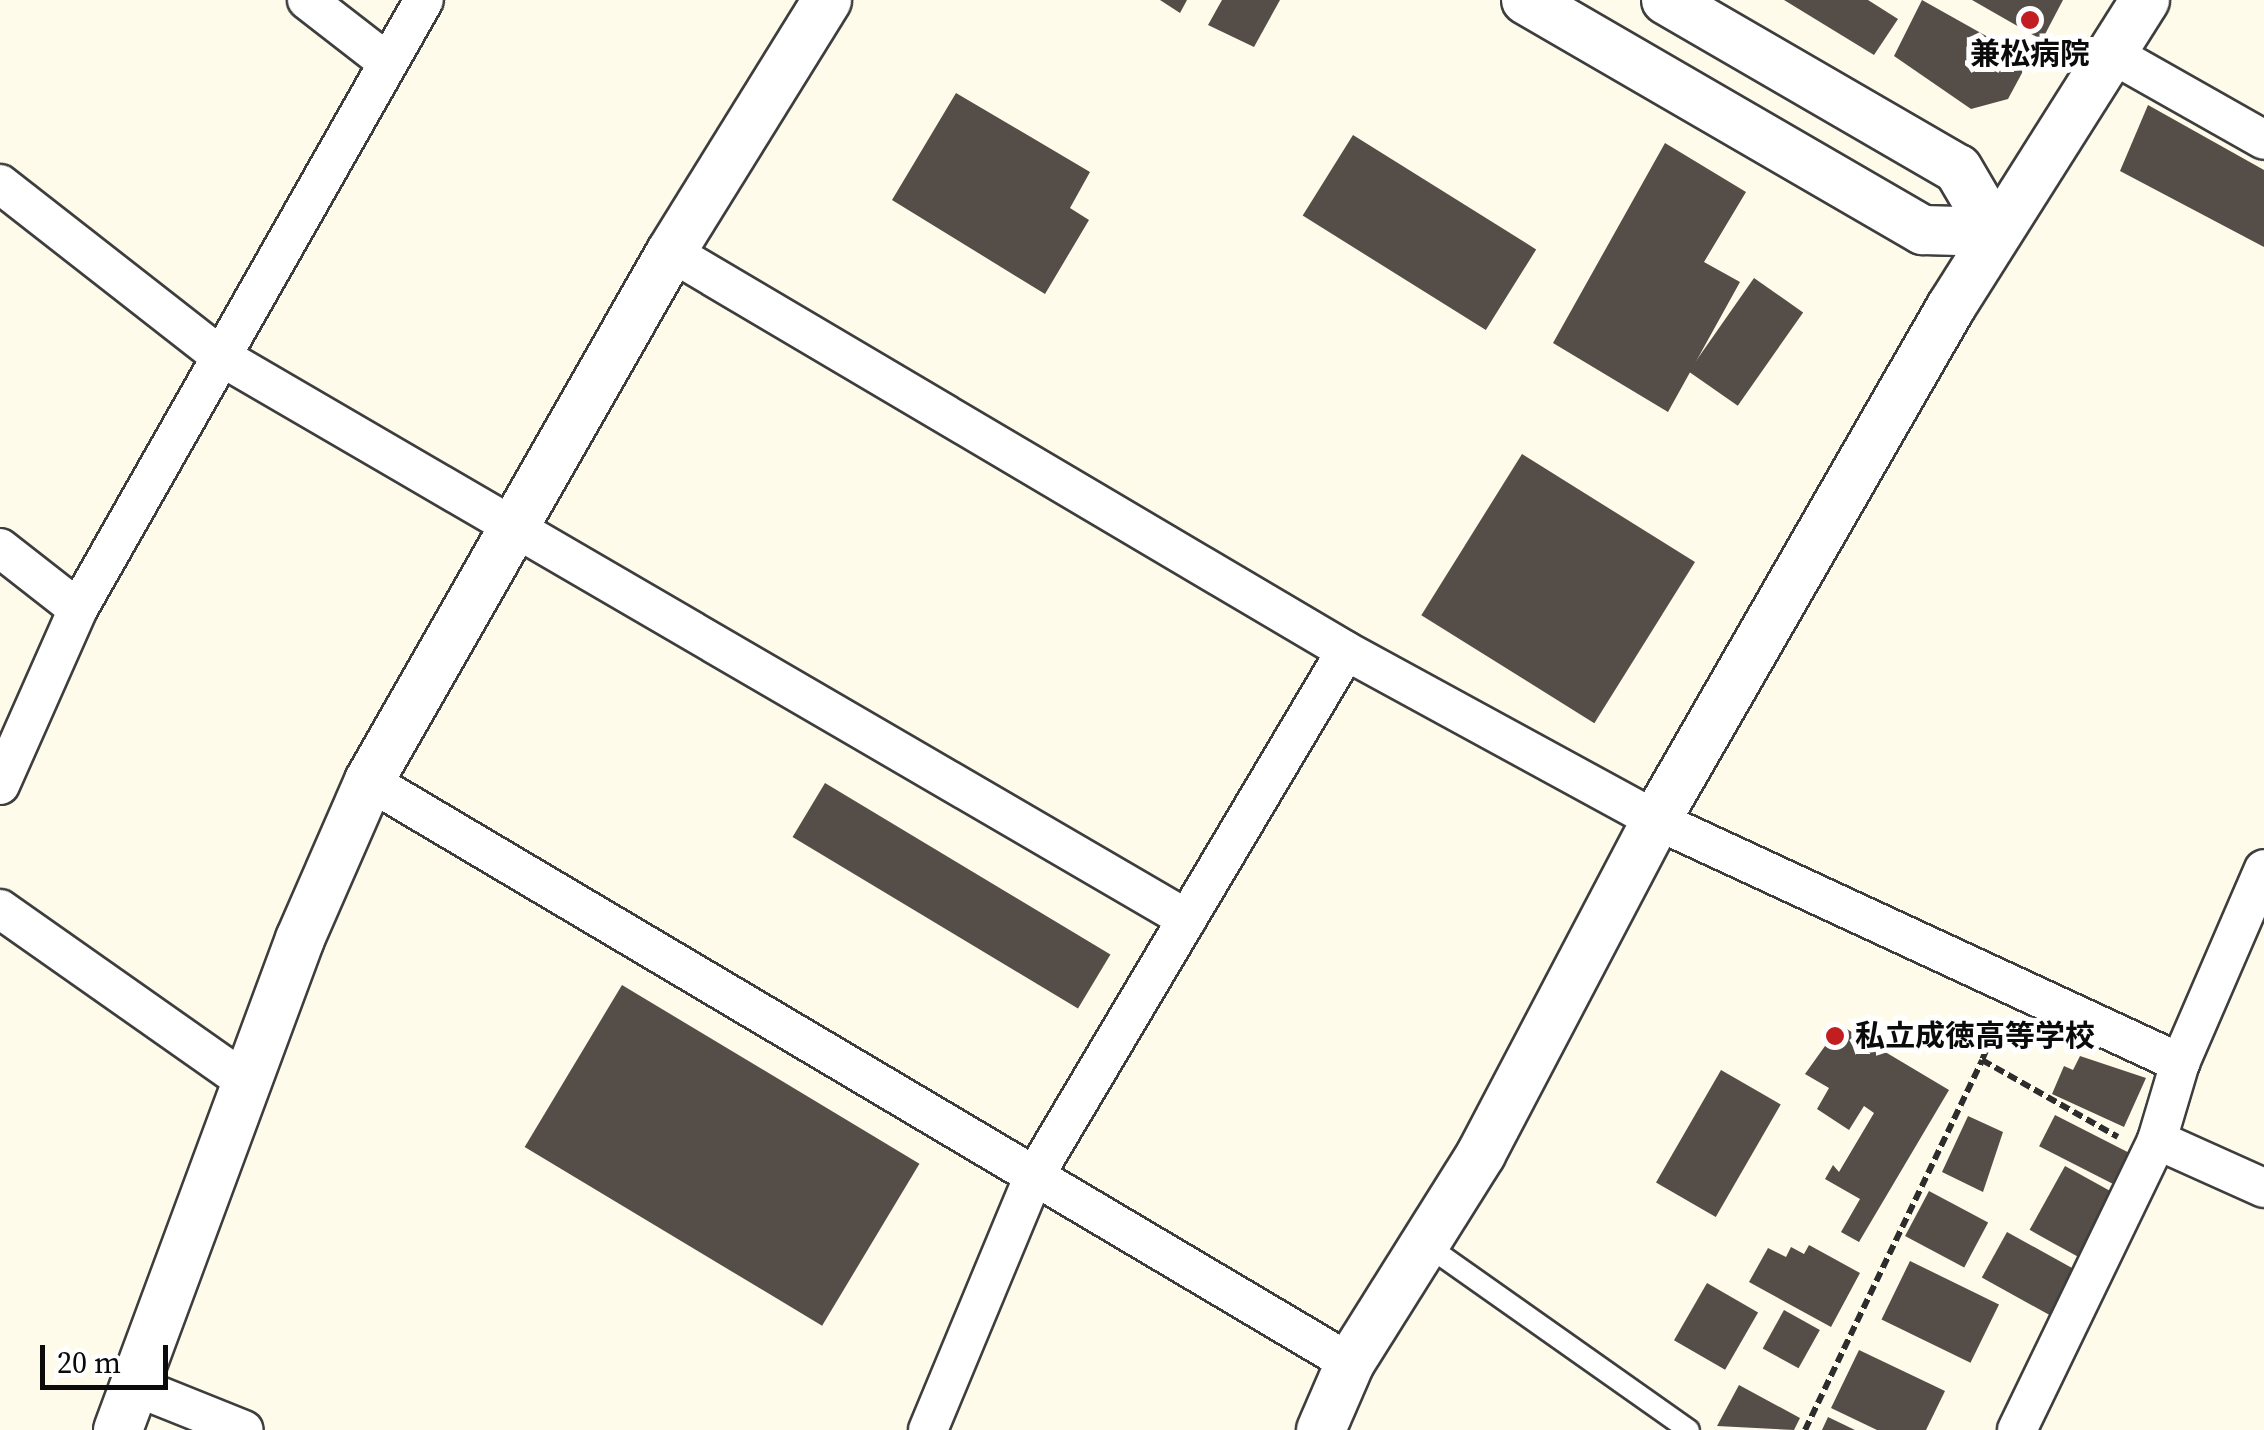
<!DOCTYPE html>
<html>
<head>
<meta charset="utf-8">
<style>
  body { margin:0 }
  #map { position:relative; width:2264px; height:1430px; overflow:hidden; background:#fffbea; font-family:"Source Serif 4","Noto Sans JP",serif }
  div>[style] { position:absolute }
  .building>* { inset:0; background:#554d47; transform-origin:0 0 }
  .path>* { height:6px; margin-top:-3px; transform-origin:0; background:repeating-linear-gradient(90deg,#2d2d2d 0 10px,transparent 0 15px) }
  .roads { filter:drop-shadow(2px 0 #3e3e3e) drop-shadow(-2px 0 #3e3e3e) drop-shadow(0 2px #3e3e3e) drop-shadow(0 -2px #3e3e3e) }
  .service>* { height:20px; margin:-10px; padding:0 10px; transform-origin:10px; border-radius:10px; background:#fff }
  .minor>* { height:38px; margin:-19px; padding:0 19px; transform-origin:19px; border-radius:19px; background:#fff }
  .tertiary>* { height:48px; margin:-24px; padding:0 24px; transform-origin:24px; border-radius:24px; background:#fff }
  .dots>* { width:28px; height:28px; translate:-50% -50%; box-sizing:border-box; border:5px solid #fff; border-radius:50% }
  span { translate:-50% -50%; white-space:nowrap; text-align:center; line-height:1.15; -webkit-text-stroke:10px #fff; paint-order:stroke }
  .poi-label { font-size:30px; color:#0b0b0b; font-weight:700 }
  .left { translate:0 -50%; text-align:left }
  .scale { position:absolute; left:40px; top:1345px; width:128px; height:45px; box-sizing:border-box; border:5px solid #0b0b0b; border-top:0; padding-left:12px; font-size:30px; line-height:35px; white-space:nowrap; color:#0b0b0b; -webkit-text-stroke:8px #fff; paint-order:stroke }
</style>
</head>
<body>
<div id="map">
  <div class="building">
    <i style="clip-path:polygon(1160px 0,1187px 0,1180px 13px)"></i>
    <i style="clip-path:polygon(1222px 0,1280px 0,1254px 47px,1208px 25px)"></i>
    <i style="clip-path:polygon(1784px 0,1868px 0,1898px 19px,1874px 55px)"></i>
    <i style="clip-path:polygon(1922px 0,2029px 60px,2008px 99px,1971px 109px,1894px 56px)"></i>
    <i style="clip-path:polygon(1972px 0,2063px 0,2042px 40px)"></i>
    <i style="clip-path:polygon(956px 93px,1090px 172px,1070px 208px,1089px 220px,1045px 294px,892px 200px)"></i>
    <i style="clip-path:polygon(2148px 105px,2264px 170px,2264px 247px,2120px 171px)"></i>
    <i style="left:1353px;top:135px;width:216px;height:95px;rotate:32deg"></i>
    <i style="clip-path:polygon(1665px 143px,1746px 192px,1704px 262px,1740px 282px,1668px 412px,1553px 343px)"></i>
    <i style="left:1754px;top:278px;width:60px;height:114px;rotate:35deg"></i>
    <i style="left:1522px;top:454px;width:204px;height:190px;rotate:32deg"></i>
    <i style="left:825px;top:783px;width:333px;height:63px;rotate:31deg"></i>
    <i style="left:622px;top:985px;width:347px;height:189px;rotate:31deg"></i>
    <i style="clip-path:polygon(1840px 1025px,1949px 1090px,1859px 1242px,1841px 1232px,1860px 1199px,1825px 1179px,1833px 1165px,1839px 1172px,1874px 1113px,1864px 1106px,1849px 1130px,1817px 1109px,1829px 1088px,1805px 1074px)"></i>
    <i style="clip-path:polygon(2080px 1056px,2146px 1078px,2124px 1127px,2052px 1094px,2064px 1066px,2073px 1070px)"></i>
    <i style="left:1721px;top:1070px;width:69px;height:130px;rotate:30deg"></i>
    <i style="left:2055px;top:1115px;width:88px;height:35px;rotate:27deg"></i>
    <i style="clip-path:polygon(1968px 1116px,2003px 1132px,1983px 1192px,1942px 1172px)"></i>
    <i style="left:2065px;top:1166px;width:60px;height:73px;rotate:29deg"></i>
    <i style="left:1929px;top:1191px;width:67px;height:51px;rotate:28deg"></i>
    <i style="left:2007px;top:1232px;width:79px;height:52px;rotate:29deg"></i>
    <i style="clip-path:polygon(1809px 1245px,1860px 1273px,1831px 1327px,1749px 1282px,1768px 1248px,1786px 1257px,1791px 1247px,1804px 1254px)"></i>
    <i style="left:1910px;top:1261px;width:99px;height:65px;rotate:26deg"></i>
    <i style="left:1707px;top:1283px;width:59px;height:66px;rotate:30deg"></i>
    <i style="left:1784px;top:1310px;width:41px;height:44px;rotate:29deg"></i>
    <i style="clip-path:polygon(1859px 1350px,1945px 1391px,1926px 1430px,1877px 1430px,1831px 1408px)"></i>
    <i style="clip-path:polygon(1739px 1385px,1800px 1418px,1794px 1430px,1717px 1426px)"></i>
    <i style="clip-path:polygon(1828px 1417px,1855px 1430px,1822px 1430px)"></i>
  </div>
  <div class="path">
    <i style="left:1998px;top:1022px;width:41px;rotate:112.8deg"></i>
    <i style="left:1982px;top:1060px;width:156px;rotate:29.5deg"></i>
    <i style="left:1805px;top:1430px;width:410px;rotate:-64.4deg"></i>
  </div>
  <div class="roads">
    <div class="service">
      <i style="left:1425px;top:1244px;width:323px;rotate:35.2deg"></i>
    </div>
    <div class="minor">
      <i style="left:307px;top:0;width:101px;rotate:37.8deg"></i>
      <i style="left:2114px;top:55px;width:172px;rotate:29.5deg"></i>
      <i style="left:0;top:184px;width:279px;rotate:38deg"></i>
      <i style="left:220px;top:356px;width:1119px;rotate:30.21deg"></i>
      <i style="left:671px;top:252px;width:784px;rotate:30.59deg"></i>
      <i style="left:1346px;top:651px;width:353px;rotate:28.6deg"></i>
      <i style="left:1656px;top:820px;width:578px;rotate:24.88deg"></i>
      <i style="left:0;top:548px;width:99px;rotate:38deg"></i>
      <i style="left:369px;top:781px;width:1141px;rotate:30.68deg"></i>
      <i style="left:0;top:785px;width:193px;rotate:-66.1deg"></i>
      <i style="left:78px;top:609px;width:700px;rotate:-60.4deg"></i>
      <i style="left:0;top:909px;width:301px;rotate:35.1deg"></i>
      <i style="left:2157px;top:1140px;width:117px;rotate:24.2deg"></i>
      <i style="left:134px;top:1386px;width:118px;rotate:21.8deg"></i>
      <i style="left:928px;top:1430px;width:271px;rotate:-67.4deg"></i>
      <i style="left:1032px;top:1180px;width:615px;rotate:-59.31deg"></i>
      <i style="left:2017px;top:1430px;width:322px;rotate:-64.2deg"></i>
      <i style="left:2157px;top:1140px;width:80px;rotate:-73.4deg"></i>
      <i style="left:2180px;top:1063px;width:211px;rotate:-66.6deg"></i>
    </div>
    <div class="tertiary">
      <i style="left:1526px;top:0;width:459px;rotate:30.1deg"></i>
      <i style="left:1923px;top:230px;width:72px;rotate:1.6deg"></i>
      <i style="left:1666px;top:0;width:337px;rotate:30.1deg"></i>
      <i style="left:1958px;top:169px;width:73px;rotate:59.6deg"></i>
      <i style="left:118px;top:1430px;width:524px;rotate:-69.66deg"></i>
      <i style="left:300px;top:939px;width:172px;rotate:-66.4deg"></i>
      <i style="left:369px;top:781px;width:609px;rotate:-60.28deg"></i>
      <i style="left:671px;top:252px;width:296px;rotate:-58.2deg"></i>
      <i style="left:1321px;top:1430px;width:73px;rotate:-66.6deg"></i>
      <i style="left:1350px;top:1363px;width:247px;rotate:-57.9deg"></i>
      <i style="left:1481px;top:1154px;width:377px;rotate:-62.3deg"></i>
      <i style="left:1656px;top:820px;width:592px;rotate:-60.1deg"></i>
      <i style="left:1951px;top:307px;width:363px;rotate:-57.7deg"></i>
    </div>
  </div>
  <div class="dots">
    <i style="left:2030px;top:20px;background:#c21d20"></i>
    <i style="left:1835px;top:1036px;background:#c21d20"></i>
  </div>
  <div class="poi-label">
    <span style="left:2030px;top:54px">兼松病院</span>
    <span class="left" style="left:1855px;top:1036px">私立成徳高等学校</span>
  </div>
  <div class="scale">20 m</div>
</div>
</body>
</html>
